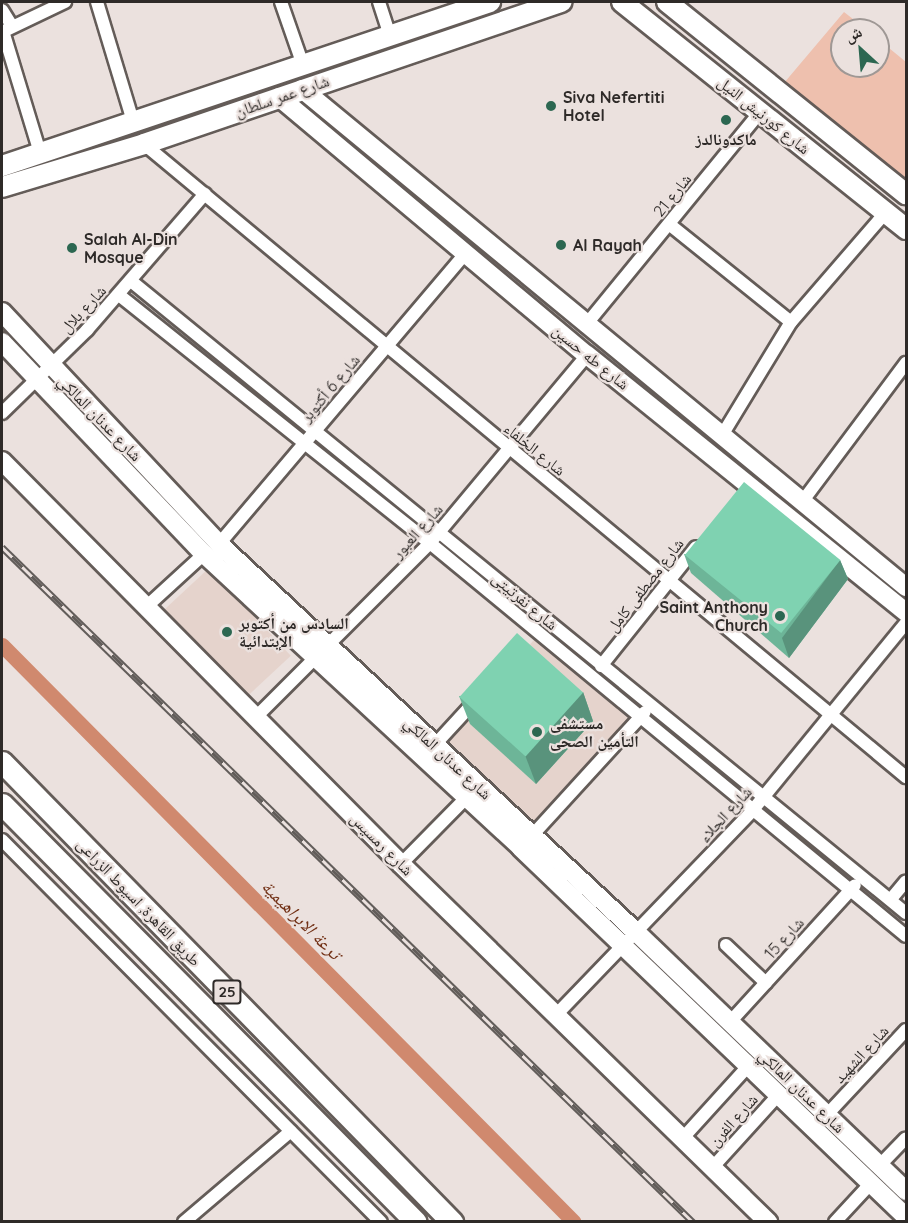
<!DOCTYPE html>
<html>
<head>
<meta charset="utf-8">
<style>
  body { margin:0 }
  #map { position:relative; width:908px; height:1223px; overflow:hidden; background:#ebe1de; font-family:Quicksand,"Noto Naskh Arabic",sans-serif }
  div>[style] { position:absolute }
  .built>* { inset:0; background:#e5d3cc; transform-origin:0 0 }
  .green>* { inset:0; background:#eec0ae }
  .canal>* { height:15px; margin:-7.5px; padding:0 7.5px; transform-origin:7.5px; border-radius:7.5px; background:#d0896e }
  .roads { filter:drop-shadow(2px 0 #645c58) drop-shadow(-2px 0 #645c58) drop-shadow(0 2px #645c58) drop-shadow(0 -2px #645c58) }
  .minor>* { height:12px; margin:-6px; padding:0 6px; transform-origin:6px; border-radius:6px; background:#fff }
  .secondary>* { height:18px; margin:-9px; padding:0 9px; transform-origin:9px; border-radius:9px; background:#fff }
  .primary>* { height:20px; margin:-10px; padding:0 10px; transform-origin:10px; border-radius:10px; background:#fff }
  .trunk>* { height:21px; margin:-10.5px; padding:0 10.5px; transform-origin:10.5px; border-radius:10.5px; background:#fff }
  .rail>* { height:7px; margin-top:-3.5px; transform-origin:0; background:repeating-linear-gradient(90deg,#ebe1de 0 14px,#625d5a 0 28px); box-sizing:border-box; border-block:2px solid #625d5a }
  .wall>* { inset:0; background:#6db598 }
  .shaded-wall>* { inset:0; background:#59937c }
  .building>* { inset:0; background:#7fd2b1; transform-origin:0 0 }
  .dots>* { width:16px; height:16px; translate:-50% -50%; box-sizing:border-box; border:3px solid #ebe1de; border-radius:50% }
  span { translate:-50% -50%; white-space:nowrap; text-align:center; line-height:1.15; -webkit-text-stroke:4.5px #ebe1de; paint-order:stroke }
  .shield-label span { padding:2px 4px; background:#ebe1de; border:2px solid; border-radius:4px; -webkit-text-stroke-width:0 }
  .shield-label { font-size:15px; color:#2e2a28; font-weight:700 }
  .street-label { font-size:16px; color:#2e2a28 }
  .poi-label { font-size:16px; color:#2e2a28; font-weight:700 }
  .left { translate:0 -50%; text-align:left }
  .right { translate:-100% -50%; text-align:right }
  .water-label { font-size:18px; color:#723116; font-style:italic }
  .frame { position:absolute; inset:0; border:3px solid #2e2a28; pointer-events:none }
  .north { position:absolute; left:830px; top:18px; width:60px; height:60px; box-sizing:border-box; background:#ebe1de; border:2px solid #9f9895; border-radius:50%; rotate:334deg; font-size:16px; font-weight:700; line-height:24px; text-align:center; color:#2e2a28 }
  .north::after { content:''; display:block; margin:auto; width:21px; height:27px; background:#2c6751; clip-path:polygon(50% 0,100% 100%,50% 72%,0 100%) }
</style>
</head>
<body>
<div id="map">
  <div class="built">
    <i style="left:209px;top:568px;width:120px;height:62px;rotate:47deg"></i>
    <i style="left:538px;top:635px;width:130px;height:150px;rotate:40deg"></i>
  </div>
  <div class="green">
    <i style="clip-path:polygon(844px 12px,867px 30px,842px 30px,842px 66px,878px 66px,878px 39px,906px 62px,906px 180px,784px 83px)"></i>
  </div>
  <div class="canal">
    <i style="left:2px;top:645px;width:812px;rotate:45.25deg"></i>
  </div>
  <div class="roads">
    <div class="minor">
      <i style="left:97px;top:2px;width:124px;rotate:73.2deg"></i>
      <i style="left:281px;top:2px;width:67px;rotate:70.8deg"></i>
      <i style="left:379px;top:2px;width:36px;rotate:72deg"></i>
      <i style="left:2px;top:10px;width:19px;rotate:58deg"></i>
      <i style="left:3px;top:31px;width:127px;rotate:73.1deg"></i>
      <i style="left:2px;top:32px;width:70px;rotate:-25.5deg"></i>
      <i style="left:144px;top:144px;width:991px;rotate:39.72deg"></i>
      <i style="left:669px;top:224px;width:156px;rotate:38.8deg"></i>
      <i style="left:131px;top:281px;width:1000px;rotate:39.2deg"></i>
      <i style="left:119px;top:295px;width:398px;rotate:38.6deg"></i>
      <i style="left:430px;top:543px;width:617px;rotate:39.54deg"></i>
      <i style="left:585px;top:326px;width:276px;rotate:-50.7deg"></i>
      <i style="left:2px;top:413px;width:119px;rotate:-44.3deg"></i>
      <i style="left:87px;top:330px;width:180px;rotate:-49.1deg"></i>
      <i style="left:721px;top:437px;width:135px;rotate:-58.7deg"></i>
      <i style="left:791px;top:322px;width:144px;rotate:-49.2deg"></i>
      <i style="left:802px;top:502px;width:174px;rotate:-53.2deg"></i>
      <i style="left:219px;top:544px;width:380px;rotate:-49.7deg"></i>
      <i style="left:145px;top:608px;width:80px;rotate:-42.5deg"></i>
      <i style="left:601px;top:666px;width:152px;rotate:-51.4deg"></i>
      <i style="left:256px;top:717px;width:246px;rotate:-45deg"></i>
      <i style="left:430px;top:543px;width:245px;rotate:-50.1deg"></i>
      <i style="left:431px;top:749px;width:67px;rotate:-47.4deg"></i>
      <i style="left:2px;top:840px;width:538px;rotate:45.23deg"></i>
      <i style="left:528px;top:840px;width:173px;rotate:-47.6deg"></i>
      <i style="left:401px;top:864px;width:101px;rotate:-45.4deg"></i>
      <i style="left:891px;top:899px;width:23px;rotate:-50deg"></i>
      <i style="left:726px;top:945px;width:55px;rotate:43.5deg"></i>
      <i style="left:555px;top:1016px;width:284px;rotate:-46.1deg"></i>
      <i style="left:752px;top:811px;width:243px;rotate:-50.7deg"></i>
      <i style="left:730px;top:1022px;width:185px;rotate:-47.6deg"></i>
      <i style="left:822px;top:1120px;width:123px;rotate:-47deg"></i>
      <i style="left:682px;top:1139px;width:100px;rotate:-47.8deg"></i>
      <i style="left:880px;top:1165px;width:37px;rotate:-46deg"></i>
      <i style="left:712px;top:1168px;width:100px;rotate:-47.8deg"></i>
      <i style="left:184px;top:1222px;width:140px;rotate:-40.4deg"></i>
      <i style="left:835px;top:1222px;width:54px;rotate:-47.2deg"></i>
    </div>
    <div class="secondary">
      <i style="left:302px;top:89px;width:783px;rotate:39.51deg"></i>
      <i style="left:279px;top:97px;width:402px;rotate:40deg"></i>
      <i style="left:587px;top:355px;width:410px;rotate:38.9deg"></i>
      <i style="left:2px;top:312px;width:318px;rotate:46.9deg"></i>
      <i style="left:219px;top:544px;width:568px;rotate:42.93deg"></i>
      <i style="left:635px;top:931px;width:376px;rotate:43.8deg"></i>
      <i style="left:2px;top:342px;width:293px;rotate:46.4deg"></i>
      <i style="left:204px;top:554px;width:432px;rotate:42.8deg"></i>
      <i style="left:521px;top:848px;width:533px;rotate:43.78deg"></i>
      <i style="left:2px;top:461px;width:567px;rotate:45.29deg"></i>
      <i style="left:401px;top:864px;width:513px;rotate:44.29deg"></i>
    </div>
    <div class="primary">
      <i style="left:622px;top:2px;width:364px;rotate:38.6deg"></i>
      <i style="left:667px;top:2px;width:307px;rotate:38.8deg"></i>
      <i style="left:2px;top:166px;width:515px;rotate:-18.58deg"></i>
      <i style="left:2px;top:187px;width:148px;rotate:-16.8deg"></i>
      <i style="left:144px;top:144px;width:441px;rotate:-18.8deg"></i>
    </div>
    <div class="trunk">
      <i style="left:2px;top:762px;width:644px;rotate:45.63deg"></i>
      <i style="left:2px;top:804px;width:588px;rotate:45.28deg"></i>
    </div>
  </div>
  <div class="rail">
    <i style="left:2px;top:547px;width:966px;rotate:44.33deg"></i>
  </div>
  <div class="wall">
    <i style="clip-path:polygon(684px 554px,840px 560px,848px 579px,789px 658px,691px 573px)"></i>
    <i style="clip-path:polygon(583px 692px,593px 721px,536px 784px,470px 724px,459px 696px)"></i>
  </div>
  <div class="shaded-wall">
    <i style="clip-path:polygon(840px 560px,848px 579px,789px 658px,782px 638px)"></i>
    <i style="clip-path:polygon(583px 692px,593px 721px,536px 784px,525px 755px)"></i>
  </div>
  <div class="building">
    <i style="left:744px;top:482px;width:124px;height:94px;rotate:39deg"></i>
    <i style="left:517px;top:633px;width:89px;height:86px;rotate:42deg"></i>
  </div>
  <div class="dots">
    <i style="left:551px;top:106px;background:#2c6751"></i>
    <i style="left:726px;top:120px;background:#2c6751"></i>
    <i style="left:561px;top:245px;background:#2c6751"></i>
    <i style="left:72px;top:248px;background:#2c6751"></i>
    <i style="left:780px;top:616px;background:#2c6751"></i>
    <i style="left:227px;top:632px;background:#2c6751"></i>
    <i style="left:537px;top:732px;background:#2c6751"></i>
  </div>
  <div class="shield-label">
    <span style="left:227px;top:992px">25</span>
  </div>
  <div class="street-label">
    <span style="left:282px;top:96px;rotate:-19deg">شارع عمر سلطان</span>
    <span style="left:764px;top:115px;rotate:39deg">شارع كورنيش النيل</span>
    <span style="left:672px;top:195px;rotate:-51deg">شارع 21</span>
    <span style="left:83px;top:309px;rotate:-47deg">شارع بلال</span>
    <span style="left:591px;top:357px;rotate:39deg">شارع طه حسين</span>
    <span style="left:330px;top:388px;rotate:-50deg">شارع 6 أكتوبر</span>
    <span style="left:100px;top:418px;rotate:46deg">شارع عدنان المالكي</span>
    <span style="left:535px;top:449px;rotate:39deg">شارع الخلفاء</span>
    <span style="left:417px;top:531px;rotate:-48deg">شارع العبور</span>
    <span style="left:645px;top:585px;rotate:-52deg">شارع مصطفى كامل</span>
    <span style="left:525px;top:601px;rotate:40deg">شارع نفرتيتى</span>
    <span style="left:448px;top:758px;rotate:43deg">شارع عدنان المالكي</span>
    <span style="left:725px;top:814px;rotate:-47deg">شارع الجلاء</span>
    <span style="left:382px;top:844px;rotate:45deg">شارع رمسيس</span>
    <span style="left:139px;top:902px;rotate:46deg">طريق القاهرة, اسيوط الزراعى</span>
    <span style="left:784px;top:938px;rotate:-48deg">شارع 15</span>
    <span style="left:861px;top:1054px;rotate:-47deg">شارع الشهيد</span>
    <span style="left:802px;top:1091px;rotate:44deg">شارع عدنان المالكي</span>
    <span style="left:733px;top:1120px;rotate:-48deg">شارع الفرن</span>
  </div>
  <div class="poi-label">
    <span class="left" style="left:563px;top:106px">Siva Nefertiti<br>Hotel</span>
    <span style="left:726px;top:139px">ماكدونالدز</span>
    <span class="left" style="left:84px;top:248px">Salah Al-Din<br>Mosque</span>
    <span class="left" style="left:573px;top:245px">Al Rayah</span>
    <span class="right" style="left:768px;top:616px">Saint Anthony<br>Church</span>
    <span class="left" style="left:239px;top:632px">السادس من أكتوبر<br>الإبتدائية</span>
    <span class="left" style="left:550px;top:732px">مستشفى<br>التأمين الصحى</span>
  </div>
  <div class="water-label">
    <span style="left:301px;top:920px;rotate:45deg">ترعة الابراهيمية</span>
  </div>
  <div class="frame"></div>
  <div class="north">ش</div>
</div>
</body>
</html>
